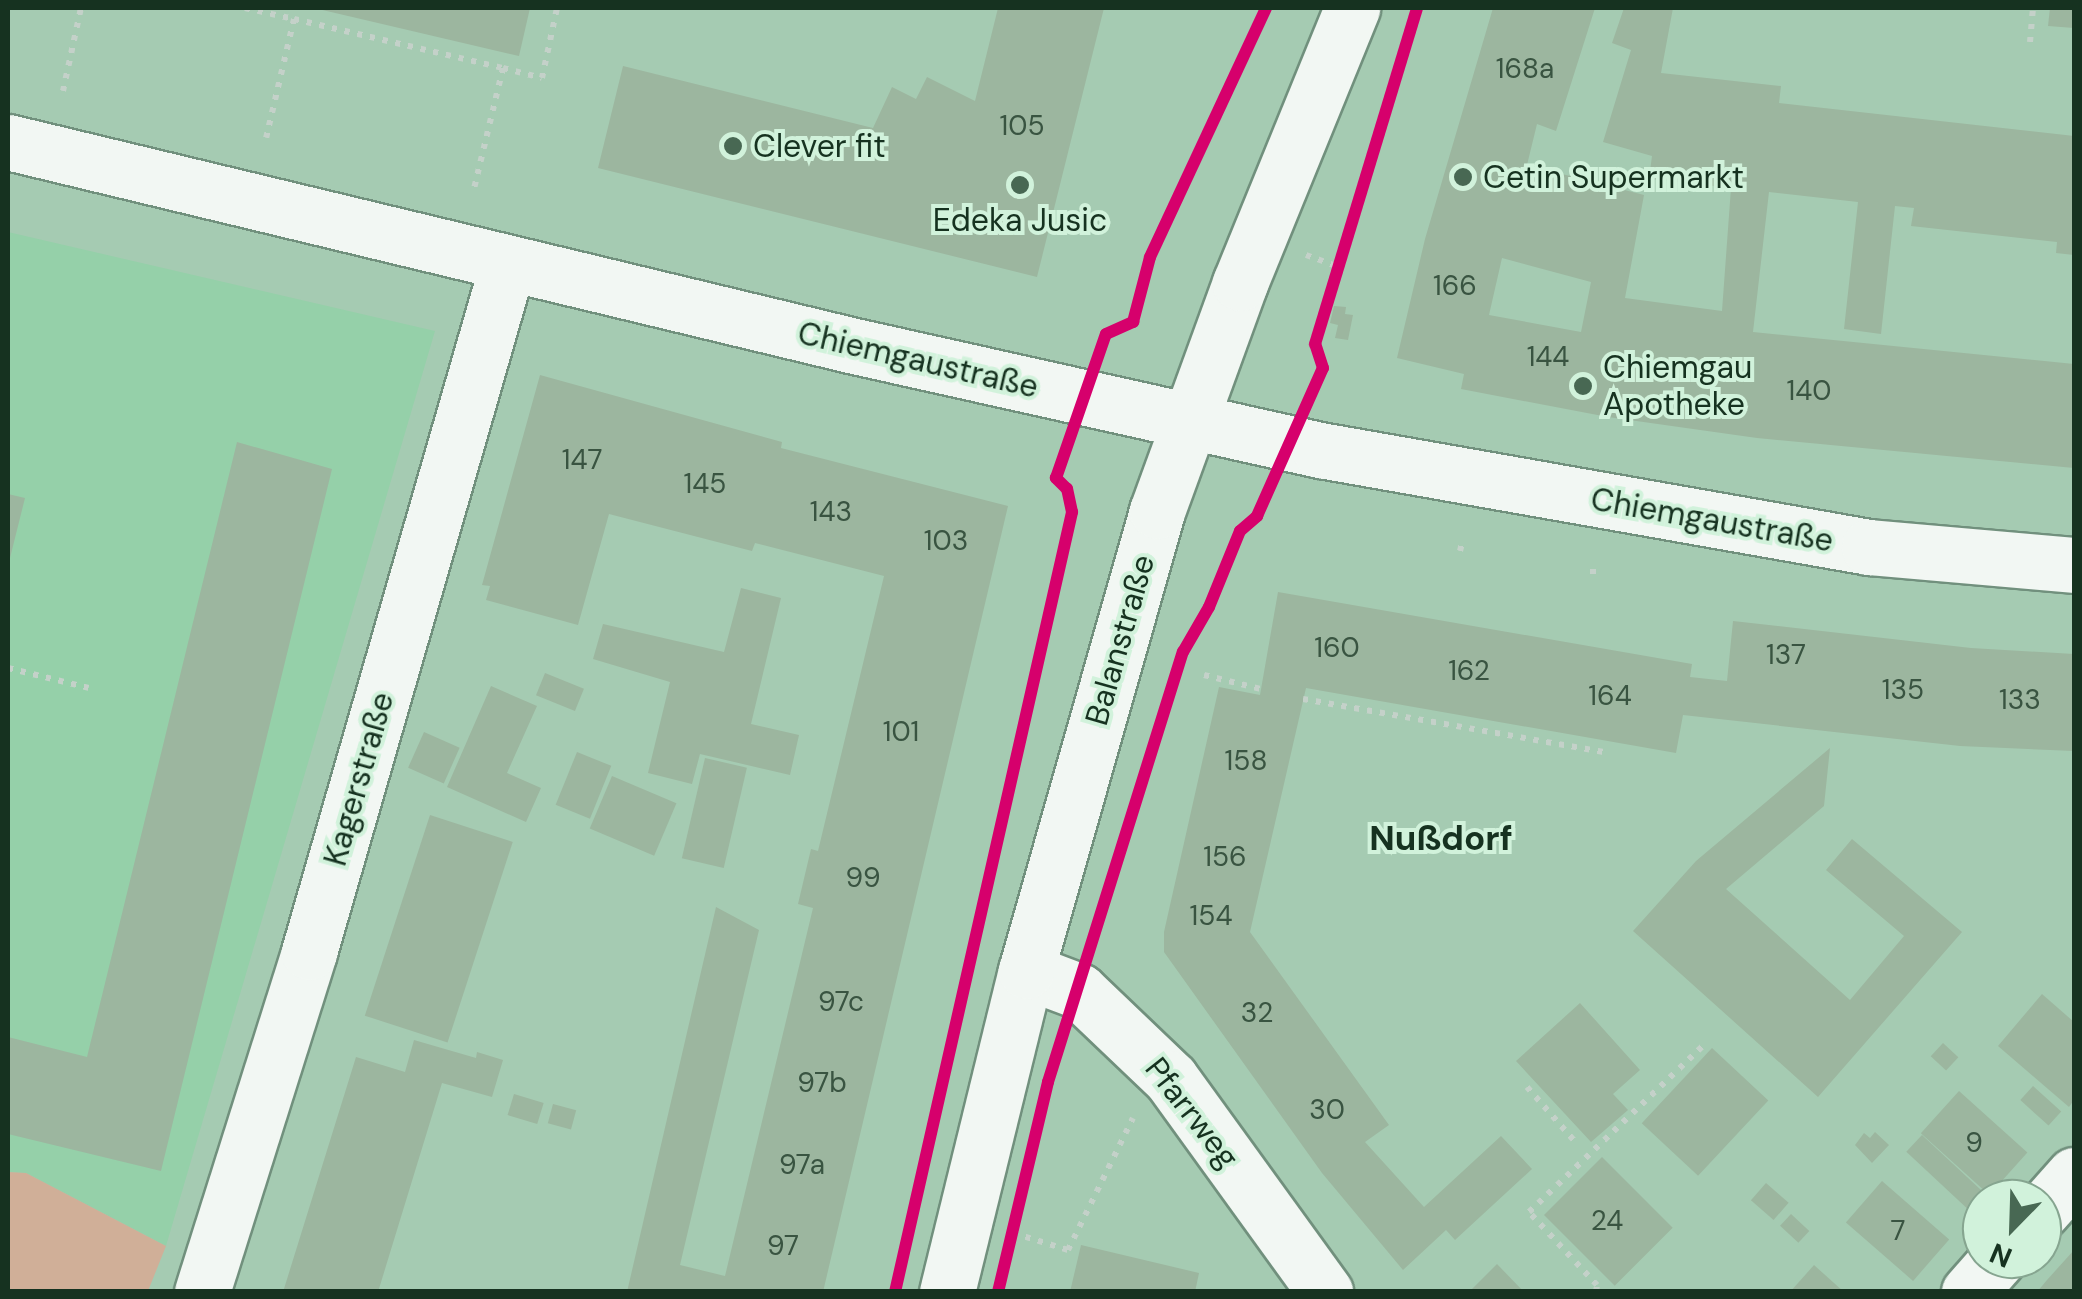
<!DOCTYPE html>
<html>
<head>
<meta charset="utf-8">
<style>
  body { margin:0 }
  #map { position:relative; width:2082px; height:1299px; overflow:hidden; background:#a5cbb2; font-family:"DM Sans",sans-serif }
  div>[style] { position:absolute }
  .built>* { inset:0; background:#95d0a9 }
  .green>* { inset:0; background:#d0af98 }
  .building>* { inset:0; background:#9cb69f; transform-origin:0 0 }
  .path>* { height:6px; margin-top:-3px; transform-origin:0; background:repeating-linear-gradient(90deg,#c4d1c9 0 5px,transparent 0 13px) }
  .roads { filter:drop-shadow(2px 0 #71907d) drop-shadow(-2px 0 #71907d) drop-shadow(0 2px #71907d) drop-shadow(0 -2px #71907d) }
  .minor>* { height:55px; margin:-27.5px; padding:0 27.5px; transform-origin:27.5px; border-radius:27.5px; background:#f2f7f3 }
  .major>* { height:55px; margin:-27.5px; padding:0 27.5px; transform-origin:27.5px; border-radius:27.5px; background:#f2f7f3 }
  .cycleway>* { height:12px; margin:-6px; padding:0 6px; transform-origin:6px; border-radius:6px; background:#d6006c }
  .dots>* { width:28px; height:28px; translate:-50% -50%; box-sizing:border-box; border:5px solid #d1f2db; border-radius:50% }
  span { translate:-50% -50%; white-space:nowrap; text-align:center; line-height:1.15; -webkit-text-stroke:8px #d1f2db; paint-order:stroke }
  .number-label { font-size:28px; color:#395441 }
  .number-label span { -webkit-text-stroke-width:0 }
  .poi-label { font-size:32px; color:#163220 }
  .left { translate:0 -50%; text-align:left }
  .street-label { font-size:32px; color:#163220 }
  .neighbourhood-label { font-size:35px; color:#163220; font-weight:700 }
  .frame { position:absolute; inset:0; border:10px solid #163220; pointer-events:none }
  .north { position:absolute; left:1962px; top:1179px; width:100px; height:100px; box-sizing:border-box; background:#d1f2db; border:2px solid #86a590; border-radius:50%; rotate:203deg; font-size:28px; font-weight:700; line-height:40px; text-align:center; color:#163220 }
  .north::after { content:''; display:block; margin:auto; width:35px; height:45px; background:#486853; clip-path:polygon(50% 0,100% 100%,50% 72%,0 100%) }
</style>
</head>
<body>
<div id="map">
  <div class="built">
    <i style="clip-path:polygon(8px 232px,435px 331px,166px 1246px,26px 1173px,8px 1172px)"></i>
  </div>
  <div class="green">
    <i style="clip-path:polygon(8px 1172px,26px 1173px,166px 1246px,148px 1291px,8px 1291px)"></i>
  </div>
  <div class="building">
    <i style="clip-path:polygon(314px 8px,530px 8px,519px 56px)"></i>
    <i style="clip-path:polygon(998px 8px,1104px 8px,1037px 277px,598px 168px,623px 66px,873px 128px,892px 87px,916px 99px,927px 77px,975px 101px)"></i>
    <i style="clip-path:polygon(evenodd,1493px 8px,1595px 8px,1556px 131px,1537px 124px,1527px 165px,1644px 195px,1625px 298px,1722px 311px,1731px 188px,1649px 179px,1652px 156px,1603px 142px,1631px 50px,1612px 43px,1624px 8px,1673px 8px,1661px 73px,1781px 86px,1779px 103px,2074px 136px,2074px 255px,2056px 253px,2057px 242px,1911px 226px,1914px 208px,1895px 206px,1881px 334px,1844px 329px,1858px 202px,1769px 192px,1753px 332px,2074px 364px,2074px 468px,1757px 438px,1608px 417px,1461px 389px,1464px 374px,1397px 358px,1425px 239px,1493px 8px,1502px 258px,1591px 282px,1581px 332px,1489px 315px,1502px 258px)"></i>
    <i style="clip-path:polygon(2050px 8px,2074px 8px,2074px 28px,2048px 26px)"></i>
    <i style="clip-path:polygon(1334px 306px,1346px 307px,1345px 314px,1353px 315px,1348px 340px,1335px 338px,1338px 325px,1330px 323px)"></i>
    <i style="clip-path:polygon(540px 375px,782px 442px,781px 448px,1008px 506px,823px 1292px,627px 1292px,716px 907px,759px 930px,680px 1265px,725px 1276px,813px 908px,798px 904px,811px 849px,818px 851px,884px 576px,755px 543px,752px 551px,609px 514px,578px 625px,486px 600px,490px 586px,482px 585px)"></i>
    <i style="clip-path:polygon(237px 442px,332px 469px,161px 1171px,8px 1134px,8px 1037px,87px 1057px)"></i>
    <i style="clip-path:polygon(8px 494px,25px 498px,9px 562px,8px 562px)"></i>
    <i style="clip-path:polygon(741px 588px,781px 598px,751px 724px,799px 735px,790px 775px,700px 754px,692px 784px,648px 773px,670px 682px,593px 659px,603px 624px,724px 652px)"></i>
    <i style="clip-path:polygon(1278px 592px,1692px 664px,1690px 677px,1727px 681px,1733px 621px,1971px 648px,2074px 654px,2074px 751px,1960px 746px,1683px 715px,1676px 753px,1306px 688px,1250px 932px,1389px 1125px,1365px 1142px,1424px 1207px,1501px 1136px,1532px 1169px,1455px 1240px,1446px 1230px,1403px 1270px,1322px 1173px,1164px 952px,1164px 932px,1219px 687px,1260px 695px)"></i>
    <i style="left:545px;top:673px;width:42px;height:24px;rotate:22deg"></i>
    <i style="clip-path:polygon(491px 686px,537px 706px,507px 773px,541px 788px,526px 822px,447px 787px)"></i>
    <i style="left:424px;top:732px;width:39px;height:39px;rotate:24deg"></i>
    <i style="clip-path:polygon(1830px 748px,1824px 806px,1726px 889px,1850px 1000px,1904px 936px,1826px 870px,1852px 839px,1962px 932px,1818px 1097px,1633px 931px,1696px 861px)"></i>
    <i style="left:577px;top:752px;width:37px;height:57px;rotate:22deg"></i>
    <i style="left:705px;top:758px;width:43px;height:103px;rotate:13deg"></i>
    <i style="left:612px;top:776px;width:70px;height:57px;rotate:23deg"></i>
    <i style="left:430px;top:815px;width:87px;height:211px;rotate:18deg"></i>
    <i style="clip-path:polygon(2042px 994px,2074px 1022px,2074px 1100px,2069px 1107px,1998px 1046px)"></i>
    <i style="clip-path:polygon(1580px 1003px,1640px 1070px,1613px 1094px,1628px 1110px,1591px 1142px,1516px 1061px)"></i>
    <i style="clip-path:polygon(414px 1040px,476px 1058px,477px 1052px,503px 1060px,492px 1097px,442px 1083px,378px 1292px,283px 1292px,356px 1057px,405px 1072px)"></i>
    <i style="left:1943px;top:1043px;width:21px;height:18px;rotate:43deg"></i>
    <i style="left:1712px;top:1048px;width:77px;height:103px;rotate:43deg"></i>
    <i style="left:2033px;top:1086px;width:38px;height:19px;rotate:42deg"></i>
    <i style="left:1959px;top:1091px;width:92px;height:57px;rotate:42deg"></i>
    <i style="left:514px;top:1094px;width:31px;height:22px;rotate:17deg"></i>
    <i style="left:553px;top:1104px;width:24px;height:20px;rotate:15deg"></i>
    <i style="clip-path:polygon(1875px 1132px,1889px 1145px,1872px 1163px,1855px 1145px,1864px 1133px,1870px 1138px)"></i>
    <i style="left:1922px;top:1135px;width:88px;height:23px;rotate:43deg"></i>
    <i style="left:1602px;top:1157px;width:100px;height:82px;rotate:45deg"></i>
    <i style="left:1882px;top:1181px;width:89px;height:55px;rotate:41deg"></i>
    <i style="left:1766px;top:1183px;width:30px;height:23px;rotate:41deg"></i>
    <i style="left:1791px;top:1214px;width:25px;height:16px;rotate:43deg"></i>
    <i style="clip-path:polygon(1081px 1245px,1199px 1273px,1195px 1292px,1070px 1292px)"></i>
    <i style="clip-path:polygon(2074px 1250px,2074px 1292px,2037px 1292px,2047px 1280px)"></i>
    <i style="clip-path:polygon(1497px 1264px,1524px 1292px,1469px 1292px)"></i>
    <i style="clip-path:polygon(1814px 1265px,1844px 1292px,1790px 1292px)"></i>
  </div>
  <div class="path">
    <i style="left:245px;top:8px;width:50px;rotate:12.7deg"></i>
    <i style="left:294px;top:19px;width:122px;rotate:103.2deg"></i>
    <i style="left:294px;top:19px;width:215px;rotate:13.2deg"></i>
    <i style="left:503px;top:68px;width:124px;rotate:103.5deg"></i>
    <i style="left:2030px;top:42px;width:34px;rotate:-85deg"></i>
    <i style="left:503px;top:68px;width:40px;rotate:14.4deg"></i>
    <i style="left:542px;top:78px;width:72px;rotate:-77.9deg"></i>
    <i style="left:63px;top:91px;width:85px;rotate:-77.8deg"></i>
    <i style="left:1306px;top:255px;width:33px;rotate:20deg"></i>
    <i style="left:1460px;top:551px;width:8px;rotate:-76deg"></i>
    <i style="left:1593px;top:574px;width:9px;rotate:-90deg"></i>
    <i style="left:8px;top:668px;width:83px;rotate:13.9deg"></i>
    <i style="left:1204px;top:675px;width:59px;rotate:13.8deg"></i>
    <i style="left:1303px;top:699px;width:311px;rotate:10deg"></i>
    <i style="left:1024px;top:714px;width:3px;rotate:-45deg"></i>
    <i style="left:1527px;top:1087px;width:76px;rotate:48.7deg"></i>
    <i style="left:1013px;top:1233px;width:58px;rotate:17.2deg"></i>
    <i style="left:1068px;top:1250px;width:147px;rotate:-63.8deg"></i>
    <i style="left:1596px;top:1292px;width:7px;rotate:-82deg"></i>
    <i style="left:1597px;top:1285px;width:100px;rotate:-133deg"></i>
    <i style="left:1529px;top:1212px;width:245px;rotate:-43.7deg"></i>
  </div>
  <div class="roads">
    <div class="minor">
      <i style="left:1026px;top:971px;width:57px;rotate:20.7deg"></i>
      <i style="left:1079px;top:991px;width:127px;rotate:43.7deg"></i>
      <i style="left:1171px;top:1079px;width:263px;rotate:54.1deg"></i>
      <i style="left:2042px;top:1211px;width:48px;rotate:-48.4deg"></i>
      <i style="left:202px;top:1292px;width:356px;rotate:-72.5deg"></i>
      <i style="left:309px;top:952px;width:717px;rotate:-73.89deg"></i>
      <i style="left:947px;top:1292px;width:331px;rotate:-76.2deg"></i>
      <i style="left:1026px;top:971px;width:478px;rotate:-74.1deg"></i>
      <i style="left:1157px;top:511px;width:243px;rotate:-70deg"></i>
      <i style="left:1240px;top:283px;width:297px;rotate:-67.8deg"></i>
      <i style="left:1969px;top:1292px;width:44px;rotate:-48.7deg"></i>
    </div>
    <div class="major">
      <i style="left:8px;top:142px;width:866px;rotate:13.55deg"></i>
      <i style="left:850px;top:345px;width:482px;rotate:12.6deg"></i>
      <i style="left:1320px;top:450px;width:558px;rotate:10.02deg"></i>
      <i style="left:1869px;top:547px;width:206px;rotate:5deg"></i>
    </div>
  </div>
  <div class="cycleway">
    <i style="left:895px;top:1292px;width:800px;rotate:-77.21deg"></i>
    <i style="left:1072px;top:512px;width:24px;rotate:-102deg"></i>
    <i style="left:1067px;top:489px;width:16px;rotate:-135deg"></i>
    <i style="left:1056px;top:478px;width:152px;rotate:-70.9deg"></i>
    <i style="left:1106px;top:334px;width:30px;rotate:-24deg"></i>
    <i style="left:1133px;top:322px;width:67px;rotate:-75.3deg"></i>
    <i style="left:1150px;top:257px;width:275px;rotate:-65deg"></i>
    <i style="left:998px;top:1292px;width:216px;rotate:-76.6deg"></i>
    <i style="left:1048px;top:1082px;width:451px;rotate:-72.6deg"></i>
    <i style="left:1183px;top:652px;width:52px;rotate:-60deg"></i>
    <i style="left:1209px;top:607px;width:82px;rotate:-67.8deg"></i>
    <i style="left:1240px;top:531px;width:23px;rotate:-41deg"></i>
    <i style="left:1257px;top:516px;width:162px;rotate:-66deg"></i>
    <i style="left:1323px;top:368px;width:25px;rotate:-108deg"></i>
    <i style="left:1315px;top:344px;width:351px;rotate:-73.1deg"></i>
  </div>
  <div class="dots">
    <i style="left:733px;top:146px;background:#486853"></i>
    <i style="left:1463px;top:177px;background:#486853"></i>
    <i style="left:1020px;top:185px;background:#486853"></i>
    <i style="left:1583px;top:386px;background:#486853"></i>
  </div>
  <div class="number-label">
    <span style="left:1525px;top:69px">168a</span>
    <span style="left:1022px;top:126px">105</span>
    <span style="left:1455px;top:286px">166</span>
    <span style="left:1548px;top:357px">144</span>
    <span style="left:1809px;top:391px">140</span>
    <span style="left:582px;top:460px">147</span>
    <span style="left:705px;top:484px">145</span>
    <span style="left:831px;top:512px">143</span>
    <span style="left:946px;top:541px">103</span>
    <span style="left:1337px;top:648px">160</span>
    <span style="left:1786px;top:655px">137</span>
    <span style="left:1469px;top:671px">162</span>
    <span style="left:1903px;top:690px">135</span>
    <span style="left:1610px;top:696px">164</span>
    <span style="left:2020px;top:700px">133</span>
    <span style="left:901px;top:732px">101</span>
    <span style="left:1246px;top:761px">158</span>
    <span style="left:1225px;top:857px">156</span>
    <span style="left:863px;top:878px">99</span>
    <span style="left:1211px;top:916px">154</span>
    <span style="left:841px;top:1002px">97c</span>
    <span style="left:1257px;top:1013px">32</span>
    <span style="left:822px;top:1083px">97b</span>
    <span style="left:1327px;top:1110px">30</span>
    <span style="left:1974px;top:1143px">9</span>
    <span style="left:802px;top:1165px">97a</span>
    <span style="left:1607px;top:1221px">24</span>
    <span style="left:1898px;top:1231px">7</span>
    <span style="left:783px;top:1246px">97</span>
  </div>
  <div class="poi-label">
    <span class="left" style="left:753px;top:146px">Clever fit</span>
    <span class="left" style="left:1483px;top:177px">Cetin Supermarkt</span>
    <span style="left:1020px;top:220px">Edeka Jusic</span>
    <span class="left" style="left:1603px;top:386px">Chiemgau<br>Apotheke</span>
  </div>
  <div class="street-label">
    <span style="left:918px;top:360px;rotate:13deg">Chiemgaustraße</span>
    <span style="left:1712px;top:520px;rotate:10deg">Chiemgaustraße</span>
    <span style="left:1120px;top:640px;rotate:-74deg">Balanstraße</span>
    <span style="left:359px;top:779px;rotate:-74deg">Kagerstraße</span>
    <span style="left:1192px;top:1113px;rotate:52deg">Pfarrweg</span>
  </div>
  <div class="neighbourhood-label">
    <span style="left:1441px;top:838px">Nußdorf</span>
  </div>
  <div class="frame"></div>
  <div class="north">N</div>
</div>
</body>
</html>
